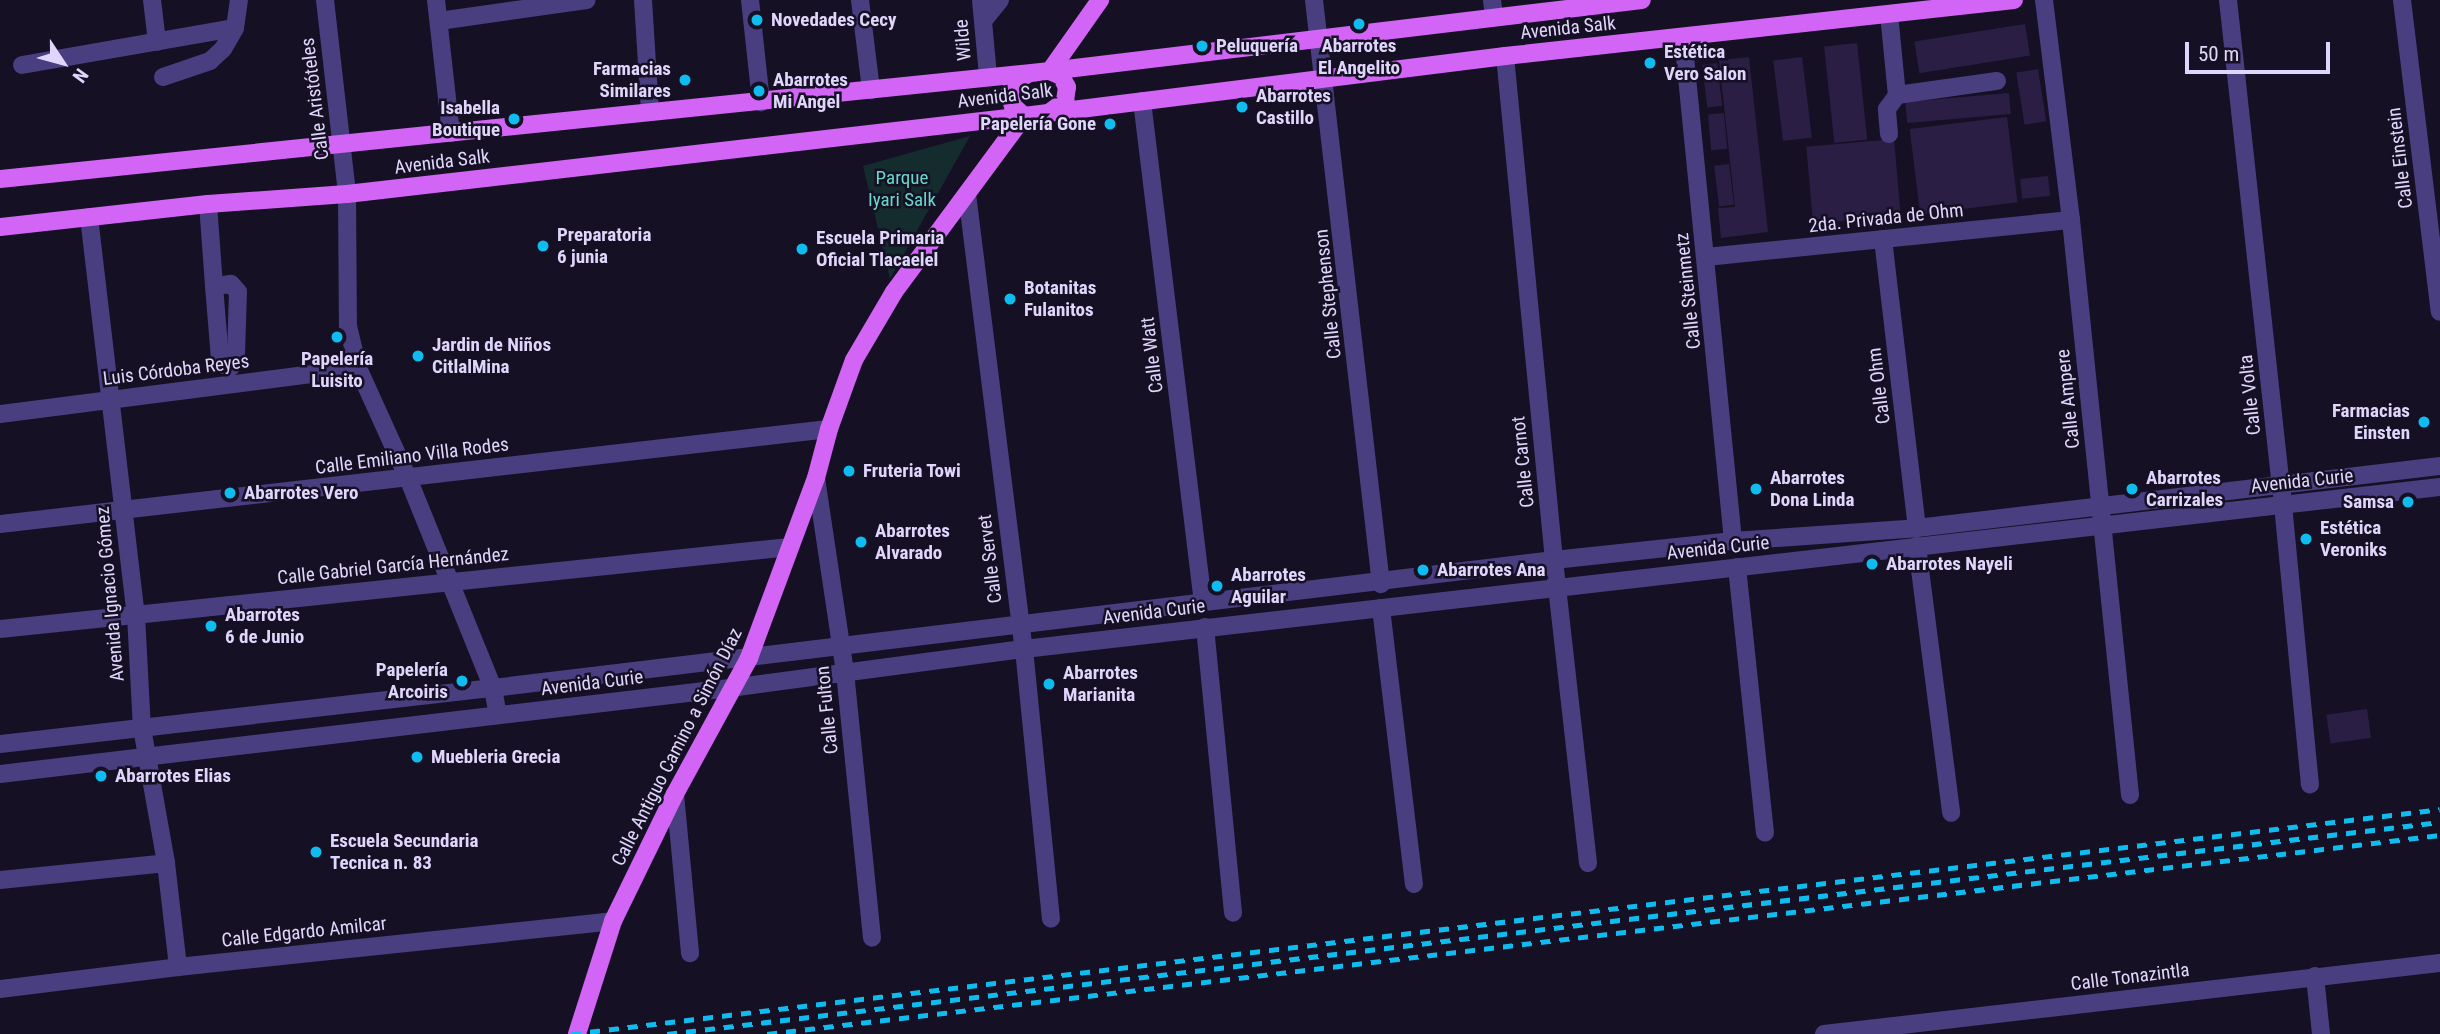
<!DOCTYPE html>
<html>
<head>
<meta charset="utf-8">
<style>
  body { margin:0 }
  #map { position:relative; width:2440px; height:1034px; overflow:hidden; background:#161024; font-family:"Roboto Condensed",sans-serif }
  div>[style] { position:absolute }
  .green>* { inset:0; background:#142c2e }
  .building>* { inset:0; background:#2a1e44; transform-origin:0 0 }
  .minor>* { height:18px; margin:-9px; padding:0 9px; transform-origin:9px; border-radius:9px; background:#493e80 }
  .major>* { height:18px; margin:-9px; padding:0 9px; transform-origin:9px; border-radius:9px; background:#d265f5 }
  .rail>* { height:5px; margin-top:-2.5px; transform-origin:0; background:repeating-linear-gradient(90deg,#0fbcef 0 10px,transparent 0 19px) }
  .dots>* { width:19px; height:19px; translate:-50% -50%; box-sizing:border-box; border:4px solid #161024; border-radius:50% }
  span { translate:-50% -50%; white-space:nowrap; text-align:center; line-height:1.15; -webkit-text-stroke:5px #161024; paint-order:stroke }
  .poi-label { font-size:19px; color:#e0d6fc; font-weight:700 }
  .left { translate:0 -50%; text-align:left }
  .right { translate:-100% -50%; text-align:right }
  .street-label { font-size:19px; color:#e0d6fc }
  .park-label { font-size:19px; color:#67d8ca }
  .north { position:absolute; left:28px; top:28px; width:70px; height:70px; -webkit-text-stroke:5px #161024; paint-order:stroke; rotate:126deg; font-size:19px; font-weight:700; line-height:28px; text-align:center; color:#e0d6fc }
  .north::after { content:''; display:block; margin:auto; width:24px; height:32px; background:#e0d6fc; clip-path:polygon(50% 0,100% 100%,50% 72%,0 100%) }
  .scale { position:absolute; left:2185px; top:42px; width:145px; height:32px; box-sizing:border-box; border:4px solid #e0d6fc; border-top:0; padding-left:9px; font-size:21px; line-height:24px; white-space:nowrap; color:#e0d6fc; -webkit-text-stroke:5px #161024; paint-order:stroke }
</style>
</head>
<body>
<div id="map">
  <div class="green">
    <i style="clip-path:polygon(970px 136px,890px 279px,863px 166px)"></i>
  </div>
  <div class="building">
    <i style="left:2025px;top:24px;width:32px;height:112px;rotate:81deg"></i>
    <i style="left:1857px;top:43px;width:97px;height:33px;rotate:84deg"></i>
    <i style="clip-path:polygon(1749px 57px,1768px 232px,1721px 238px,1718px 208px,1735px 207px,1719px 60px)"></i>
    <i style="left:1802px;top:57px;width:81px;height:29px;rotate:83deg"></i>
    <i style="left:1717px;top:63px;width:43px;height:15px;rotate:83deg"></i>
    <i style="left:2038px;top:69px;width:53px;height:22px;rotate:81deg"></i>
    <i style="left:2009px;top:93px;width:21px;height:104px;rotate:85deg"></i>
    <i style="left:1724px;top:113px;width:36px;height:16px;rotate:85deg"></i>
    <i style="left:2007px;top:117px;width:86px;height:98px;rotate:83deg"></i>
    <i style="left:1894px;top:139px;width:77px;height:88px;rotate:85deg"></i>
    <i style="left:1729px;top:164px;width:41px;height:15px;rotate:83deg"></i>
    <i style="left:2048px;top:176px;width:20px;height:28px;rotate:84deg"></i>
    <i style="left:2367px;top:709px;width:29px;height:41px;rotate:82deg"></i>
  </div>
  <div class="minor">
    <i style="left:152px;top:0;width:42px;rotate:83.2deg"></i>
    <i style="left:325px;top:0;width:195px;rotate:83.5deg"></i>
    <i style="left:347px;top:194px;width:132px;rotate:89.6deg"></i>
    <i style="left:348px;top:326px;width:43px;rotate:76.6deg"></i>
    <i style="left:358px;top:368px;width:121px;rotate:65.6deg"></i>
    <i style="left:408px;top:478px;width:227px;rotate:68deg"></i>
    <i style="left:493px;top:688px;width:27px;rotate:80deg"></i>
    <i style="left:436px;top:0;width:134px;rotate:83.6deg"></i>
    <i style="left:643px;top:0;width:112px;rotate:86.4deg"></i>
    <i style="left:750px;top:0;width:103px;rotate:83.8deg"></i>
    <i style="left:860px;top:0;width:91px;rotate:83deg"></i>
    <i style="left:981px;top:0;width:76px;rotate:84.7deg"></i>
    <i style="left:1314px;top:0;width:588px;rotate:83.46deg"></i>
    <i style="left:1492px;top:0;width:17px;rotate:83deg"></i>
    <i style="left:2044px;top:0;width:222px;rotate:83deg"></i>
    <i style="left:2071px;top:220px;width:578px;rotate:84.14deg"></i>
    <i style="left:2228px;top:0;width:487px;rotate:83.8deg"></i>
    <i style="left:2281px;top:484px;width:302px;rotate:84.5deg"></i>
    <i style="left:2402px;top:0;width:314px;rotate:83.1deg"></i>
    <i style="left:1889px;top:14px;width:81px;rotate:84.4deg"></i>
    <i style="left:439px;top:21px;width:149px;rotate:-8.1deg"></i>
    <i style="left:983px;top:21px;width:27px;rotate:-51deg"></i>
    <i style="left:1683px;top:37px;width:506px;rotate:84.33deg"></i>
    <i style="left:1505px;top:56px;width:506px;rotate:84.45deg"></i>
    <i style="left:1554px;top:560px;width:305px;rotate:83.6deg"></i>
    <i style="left:22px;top:65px;width:216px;rotate:-9.9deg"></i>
    <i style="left:163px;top:77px;width:50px;rotate:-18.8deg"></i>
    <i style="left:210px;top:61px;width:18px;rotate:-43deg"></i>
    <i style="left:223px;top:49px;width:24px;rotate:-60deg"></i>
    <i style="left:235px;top:28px;width:28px;rotate:-82deg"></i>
    <i style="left:1142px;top:101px;width:506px;rotate:83.07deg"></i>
    <i style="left:1889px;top:134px;width:25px;rotate:-95deg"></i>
    <i style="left:1887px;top:109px;width:17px;rotate:-54deg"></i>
    <i style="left:1897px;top:95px;width:101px;rotate:-8deg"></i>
    <i style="left:967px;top:194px;width:459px;rotate:82.9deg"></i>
    <i style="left:1024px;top:649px;width:271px;rotate:84.3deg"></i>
    <i style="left:208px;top:204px;width:82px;rotate:85.8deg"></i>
    <i style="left:214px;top:286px;width:73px;rotate:85.3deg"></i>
    <i style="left:220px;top:359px;width:7px;rotate:56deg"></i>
    <i style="left:224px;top:365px;width:7px;rotate:16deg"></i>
    <i style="left:231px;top:367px;width:13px;rotate:-67deg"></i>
    <i style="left:236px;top:355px;width:63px;rotate:-88.2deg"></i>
    <i style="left:238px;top:292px;width:11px;rotate:-131deg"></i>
    <i style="left:231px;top:284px;width:17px;rotate:173deg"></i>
    <i style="left:89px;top:217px;width:401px;rotate:83.3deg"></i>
    <i style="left:136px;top:615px;width:113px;rotate:87deg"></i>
    <i style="left:142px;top:728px;width:137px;rotate:79.9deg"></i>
    <i style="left:166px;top:863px;width:105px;rotate:83.4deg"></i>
    <i style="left:1883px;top:239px;width:291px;rotate:83.3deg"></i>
    <i style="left:1706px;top:257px;width:367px;rotate:-5.8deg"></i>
    <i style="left:0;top:414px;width:361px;rotate:-7.3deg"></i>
    <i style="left:816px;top:478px;width:196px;rotate:81.5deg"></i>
    <i style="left:845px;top:672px;width:267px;rotate:84.2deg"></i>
    <i style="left:0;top:524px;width:834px;rotate:-6.54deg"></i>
    <i style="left:1917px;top:546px;width:269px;rotate:82.7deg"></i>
    <i style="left:1737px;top:567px;width:267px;rotate:84deg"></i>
    <i style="left:1381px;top:608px;width:278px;rotate:83.2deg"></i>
    <i style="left:1205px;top:627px;width:287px;rotate:84.4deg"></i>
    <i style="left:0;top:629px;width:794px;rotate:-5.93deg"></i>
    <i style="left:0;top:744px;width:496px;rotate:-6.5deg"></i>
    <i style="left:493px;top:688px;width:1069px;rotate:-6.88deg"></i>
    <i style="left:1554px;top:560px;width:180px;rotate:-6.1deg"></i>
    <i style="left:1733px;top:541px;width:184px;rotate:-4deg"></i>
    <i style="left:1917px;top:528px;width:527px;rotate:-6.76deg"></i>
    <i style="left:0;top:774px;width:735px;rotate:-6.72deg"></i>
    <i style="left:730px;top:688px;width:297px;rotate:-7.6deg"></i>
    <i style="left:1024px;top:649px;width:1425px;rotate:-6.53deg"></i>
    <i style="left:675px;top:794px;width:160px;rotate:84.6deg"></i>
    <i style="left:0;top:880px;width:167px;rotate:-5.8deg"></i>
    <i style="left:2315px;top:976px;width:58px;rotate:84.1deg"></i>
    <i style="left:0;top:989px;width:179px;rotate:-7deg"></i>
    <i style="left:178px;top:967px;width:437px;rotate:-6deg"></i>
    <i style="left:1824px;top:1034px;width:620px;rotate:-6.57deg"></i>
  </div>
  <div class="major">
    <i style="left:1050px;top:112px;width:19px;rotate:-36deg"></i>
    <i style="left:1065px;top:101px;width:14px;rotate:-82deg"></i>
    <i style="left:1067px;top:87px;width:13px;rotate:-119deg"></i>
    <i style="left:1061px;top:76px;width:12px;rotate:-156deg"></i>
    <i style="left:1050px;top:71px;width:87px;rotate:-54.8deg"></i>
    <i style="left:0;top:179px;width:1056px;rotate:-5.87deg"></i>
    <i style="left:1050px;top:71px;width:596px;rotate:-6.84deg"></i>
    <i style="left:0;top:227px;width:209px;rotate:-6.3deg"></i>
    <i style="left:208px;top:204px;width:139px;rotate:-4.1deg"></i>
    <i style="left:347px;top:194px;width:681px;rotate:-6.57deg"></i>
    <i style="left:1024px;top:116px;width:485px;rotate:-7.1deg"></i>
    <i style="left:1505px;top:56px;width:512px;rotate:-6.28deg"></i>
    <i style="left:577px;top:1034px;width:119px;rotate:-72.3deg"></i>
    <i style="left:613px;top:921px;width:141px;rotate:-64deg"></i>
    <i style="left:675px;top:794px;width:155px;rotate:-61.4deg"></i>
    <i style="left:749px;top:658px;width:192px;rotate:-69.6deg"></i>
    <i style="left:816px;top:478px;width:51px;rotate:-75.1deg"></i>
    <i style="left:829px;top:429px;width:73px;rotate:-70.1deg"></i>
    <i style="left:854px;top:360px;width:79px;rotate:-59.5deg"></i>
    <i style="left:894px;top:292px;width:219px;rotate:-53.5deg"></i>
    <i style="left:1024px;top:116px;width:15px;rotate:-138deg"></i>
    <i style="left:1013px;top:106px;width:13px;rotate:-108deg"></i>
    <i style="left:1009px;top:94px;width:13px;rotate:-67deg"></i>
    <i style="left:1014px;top:82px;width:16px;rotate:-30deg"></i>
  </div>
  <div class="rail">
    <i style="left:571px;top:1034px;width:1882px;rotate:-6.86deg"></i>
    <i style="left:667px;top:1034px;width:1786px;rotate:-6.82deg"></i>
    <i style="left:767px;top:1034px;width:1685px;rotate:-6.78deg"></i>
  </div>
  <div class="dots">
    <i style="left:757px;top:20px;background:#0fbcef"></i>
    <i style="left:1359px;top:24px;background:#0fbcef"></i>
    <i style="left:1202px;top:46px;background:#0fbcef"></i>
    <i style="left:1650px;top:63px;background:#0fbcef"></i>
    <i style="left:685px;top:80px;background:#0fbcef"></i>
    <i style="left:759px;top:91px;background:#0fbcef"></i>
    <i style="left:1242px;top:107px;background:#0fbcef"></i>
    <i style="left:514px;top:119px;background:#0fbcef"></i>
    <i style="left:1110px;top:124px;background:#0fbcef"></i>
    <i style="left:543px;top:246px;background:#0fbcef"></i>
    <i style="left:802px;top:249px;background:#0fbcef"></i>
    <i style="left:1010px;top:299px;background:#0fbcef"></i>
    <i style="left:337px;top:337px;background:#0fbcef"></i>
    <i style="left:418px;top:356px;background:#0fbcef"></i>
    <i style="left:2424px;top:422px;background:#0fbcef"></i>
    <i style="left:849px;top:471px;background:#0fbcef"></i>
    <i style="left:1756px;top:489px;background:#0fbcef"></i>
    <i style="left:2132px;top:489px;background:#0fbcef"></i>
    <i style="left:230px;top:493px;background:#0fbcef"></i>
    <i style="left:2408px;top:502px;background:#0fbcef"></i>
    <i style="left:2306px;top:539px;background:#0fbcef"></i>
    <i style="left:861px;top:542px;background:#0fbcef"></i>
    <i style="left:1872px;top:564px;background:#0fbcef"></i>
    <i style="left:1423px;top:570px;background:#0fbcef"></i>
    <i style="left:1217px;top:586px;background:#0fbcef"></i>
    <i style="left:211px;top:626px;background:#0fbcef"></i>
    <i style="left:462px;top:681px;background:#0fbcef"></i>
    <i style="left:1049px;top:684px;background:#0fbcef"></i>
    <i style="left:417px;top:757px;background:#0fbcef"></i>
    <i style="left:101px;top:776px;background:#0fbcef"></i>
    <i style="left:316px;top:852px;background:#0fbcef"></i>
  </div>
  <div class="poi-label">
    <span class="left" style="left:771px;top:20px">Novedades Cecy</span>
    <span class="left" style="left:1216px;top:46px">Peluquería</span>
    <span style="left:1359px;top:57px">Abarrotes<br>El Angelito</span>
    <span class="left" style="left:1664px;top:63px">Estética<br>Vero Salon</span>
    <span class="right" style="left:671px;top:80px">Farmacias<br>Similares</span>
    <span class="left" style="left:773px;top:91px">Abarrotes<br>Mi Angel</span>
    <span class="left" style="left:1256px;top:107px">Abarrotes<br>Castillo</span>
    <span class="right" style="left:500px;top:119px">Isabella<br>Boutique</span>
    <span class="right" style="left:1096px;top:124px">Papelería Gone</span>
    <span class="left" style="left:557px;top:246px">Preparatoria<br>6 junia</span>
    <span class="left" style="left:816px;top:249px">Escuela Primaria<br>Oficial Tlacaelel</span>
    <span class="left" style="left:1024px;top:299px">Botanitas<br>Fulanitos</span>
    <span class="left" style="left:432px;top:356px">Jardin de Niños<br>CitlalMina</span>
    <span style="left:337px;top:370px">Papelería<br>Luisito</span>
    <span class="right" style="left:2410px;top:422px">Farmacias<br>Einsten</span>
    <span class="left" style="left:863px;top:471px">Fruteria Towi</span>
    <span class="left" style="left:1770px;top:489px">Abarrotes<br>Dona Linda</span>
    <span class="left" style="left:2146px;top:489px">Abarrotes<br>Carrizales</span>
    <span class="left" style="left:244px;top:493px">Abarrotes Vero</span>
    <span class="right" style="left:2394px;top:502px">Samsa</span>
    <span class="left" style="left:2320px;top:539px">Estética<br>Veroniks</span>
    <span class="left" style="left:875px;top:542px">Abarrotes<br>Alvarado</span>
    <span class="left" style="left:1886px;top:564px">Abarrotes Nayeli</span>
    <span class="left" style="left:1437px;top:570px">Abarrotes Ana</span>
    <span class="left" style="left:1231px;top:586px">Abarrotes<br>Aguilar</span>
    <span class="left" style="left:225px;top:626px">Abarrotes<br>6 de Junio</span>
    <span class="right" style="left:448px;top:681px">Papelería<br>Arcoiris</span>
    <span class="left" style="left:1063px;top:684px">Abarrotes<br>Marianita</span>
    <span class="left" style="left:431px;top:757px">Muebleria Grecia</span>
    <span class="left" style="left:115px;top:776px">Abarrotes Elias</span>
    <span class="left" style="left:330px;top:852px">Escuela Secundaria<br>Tecnica n. 83</span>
  </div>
  <div class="street-label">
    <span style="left:1568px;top:28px;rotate:-6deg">Avenida Salk</span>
    <span style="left:963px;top:40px;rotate:-95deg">Wilde</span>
    <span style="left:1005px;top:96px;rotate:-7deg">Avenida Salk</span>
    <span style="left:315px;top:99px;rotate:-97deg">Calle Aristóteles</span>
    <span style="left:2400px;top:158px;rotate:-97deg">Calle Einstein</span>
    <span style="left:442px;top:162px;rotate:-7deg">Avenida Salk</span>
    <span style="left:1886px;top:218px;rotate:-6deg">2da. Privada de Ohm</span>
    <span style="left:1688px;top:291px;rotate:-96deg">Calle Steinmetz</span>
    <span style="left:1328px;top:294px;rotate:-96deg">Calle Stephenson</span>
    <span style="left:1152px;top:355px;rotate:-97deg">Calle Watt</span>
    <span style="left:176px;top:370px;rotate:-7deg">Luis Córdoba Reyes</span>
    <span style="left:1879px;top:386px;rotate:-97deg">Calle Ohm</span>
    <span style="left:2250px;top:395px;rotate:-96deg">Calle Volta</span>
    <span style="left:2068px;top:399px;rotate:-96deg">Calle Ampere</span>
    <span style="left:412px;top:456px;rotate:-7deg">Calle Emiliano Villa Rodes</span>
    <span style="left:1523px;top:462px;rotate:-96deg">Calle Carnot</span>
    <span style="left:2302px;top:481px;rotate:-6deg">Avenida Curie</span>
    <span style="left:1718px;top:548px;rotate:-6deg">Avenida Curie</span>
    <span style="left:990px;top:559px;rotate:-97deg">Calle Servet</span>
    <span style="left:393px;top:566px;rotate:-6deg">Calle Gabriel García Hernández</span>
    <span style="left:110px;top:594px;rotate:-95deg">Avenida Ignacio Gómez</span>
    <span style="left:1154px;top:612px;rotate:-7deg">Avenida Curie</span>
    <span style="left:592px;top:683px;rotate:-7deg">Avenida Curie</span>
    <span style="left:827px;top:710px;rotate:-96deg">Calle Fulton</span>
    <span style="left:677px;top:747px;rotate:-63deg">Calle Antiguo Camino a Simón Díaz</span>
    <span style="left:304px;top:932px;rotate:-6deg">Calle Edgardo Amilcar</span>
    <span style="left:2130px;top:977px;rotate:-7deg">Calle Tonazintla</span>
  </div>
  <div class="park-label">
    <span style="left:902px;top:189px">Parque<br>Iyari Salk</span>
  </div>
  <div class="north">N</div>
  <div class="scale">50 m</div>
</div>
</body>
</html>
